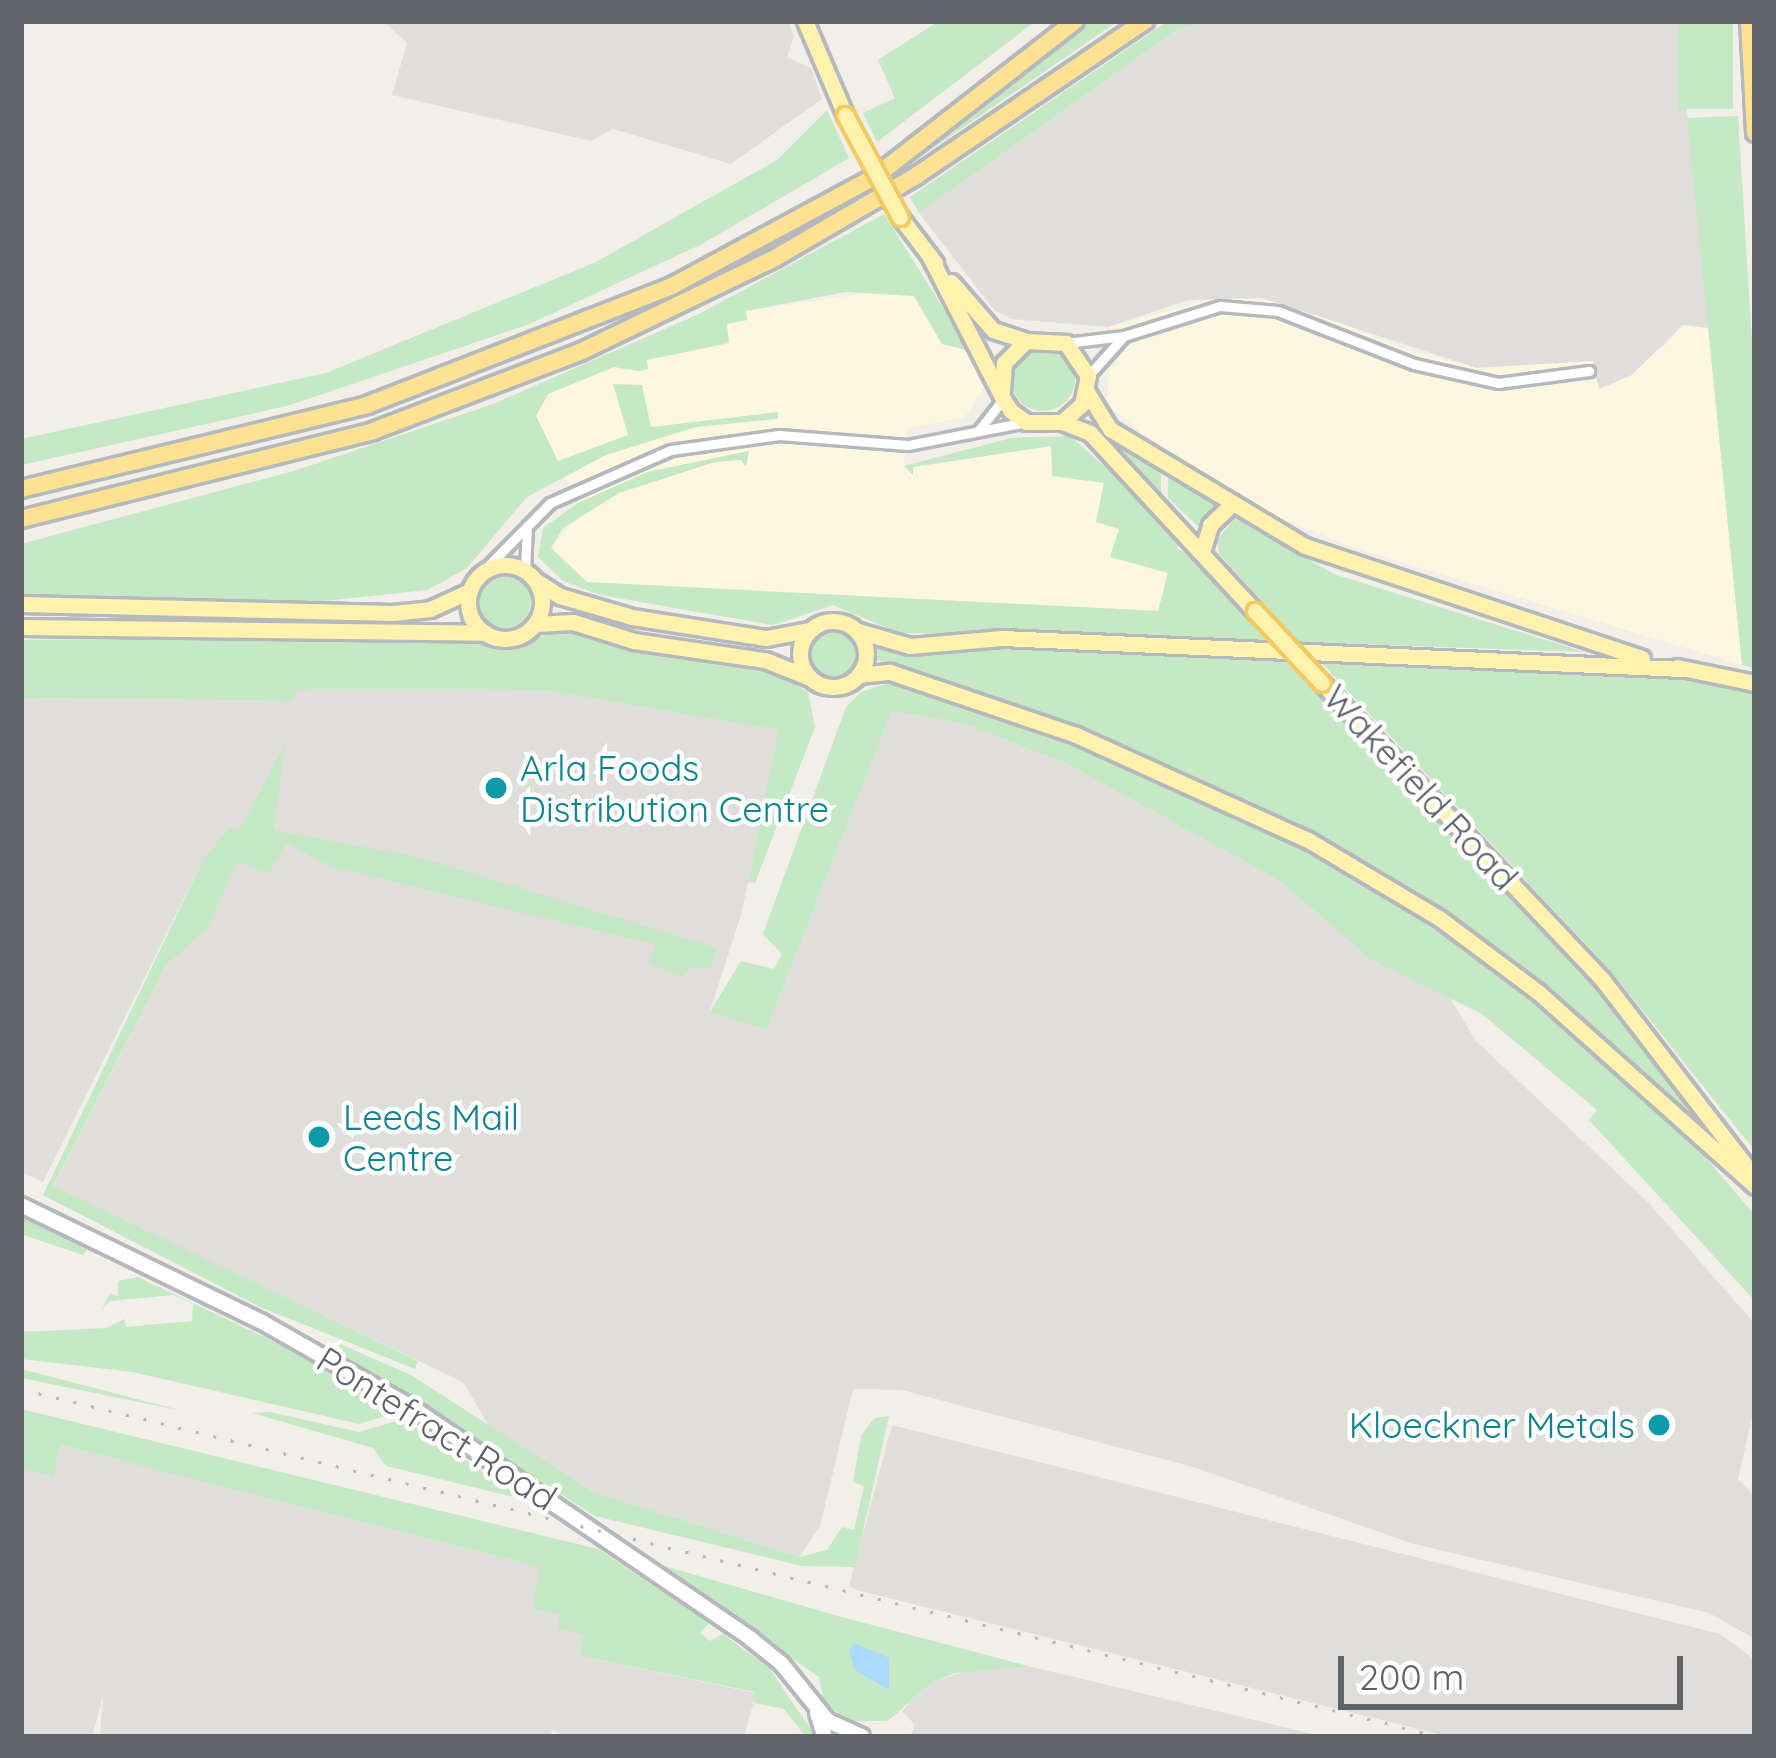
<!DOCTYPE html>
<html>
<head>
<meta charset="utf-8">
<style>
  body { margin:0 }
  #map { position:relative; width:1776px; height:1758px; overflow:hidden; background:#f1efe8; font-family:Quicksand,sans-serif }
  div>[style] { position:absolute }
  .commercial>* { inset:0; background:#fef7e0 }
  .industrial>* { inset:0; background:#e0deda }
  .green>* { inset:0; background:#c5e8c5; transform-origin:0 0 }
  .round { border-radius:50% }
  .water>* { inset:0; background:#aadaff }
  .roads { filter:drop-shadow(3px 0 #b5b8bc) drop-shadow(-3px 0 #b5b8bc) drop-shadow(0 3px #b5b8bc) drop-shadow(0 -3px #b5b8bc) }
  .minor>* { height:9px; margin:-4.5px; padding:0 4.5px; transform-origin:4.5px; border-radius:4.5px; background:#fff }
  .secondary>* { height:14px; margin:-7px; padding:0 7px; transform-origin:7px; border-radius:7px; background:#fff }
  .primary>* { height:15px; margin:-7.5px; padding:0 7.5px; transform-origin:7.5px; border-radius:7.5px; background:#fff2af }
  .primary>.ring { margin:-7.5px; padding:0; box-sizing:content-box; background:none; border:15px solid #fff2af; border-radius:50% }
  .motorway>* { height:16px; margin:-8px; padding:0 8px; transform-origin:8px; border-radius:8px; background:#fde293 }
  .rail>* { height:3px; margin-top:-1.5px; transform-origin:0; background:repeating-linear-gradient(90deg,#b6b7b8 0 3px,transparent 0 18px) }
  .bridges { filter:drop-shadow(3px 0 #f2c960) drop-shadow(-3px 0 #f2c960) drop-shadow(0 3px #f2c960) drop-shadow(0 -3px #f2c960) }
  .primary-bridge>* { height:15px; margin:-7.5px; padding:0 7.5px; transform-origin:7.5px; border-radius:7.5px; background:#fff2af }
  .dots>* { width:33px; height:33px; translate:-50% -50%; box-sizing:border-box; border:6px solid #fff; border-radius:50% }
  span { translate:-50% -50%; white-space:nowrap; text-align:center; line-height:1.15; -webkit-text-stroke:9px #fff; paint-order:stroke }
  .culture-label { font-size:36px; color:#0d838f }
  .left { translate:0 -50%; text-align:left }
  .right { translate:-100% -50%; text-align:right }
  .street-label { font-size:36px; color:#5f6368 }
  .frame { position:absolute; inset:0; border:24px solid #5f6368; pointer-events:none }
  .scale { position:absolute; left:1338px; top:1656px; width:345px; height:54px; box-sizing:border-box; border:6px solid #5f6368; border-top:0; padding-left:15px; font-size:36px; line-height:42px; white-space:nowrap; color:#5f6368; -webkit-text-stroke:9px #fff; paint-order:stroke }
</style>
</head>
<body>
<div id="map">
  <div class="commercial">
    <i style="clip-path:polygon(895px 289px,914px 296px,942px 344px,970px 351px,983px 389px,965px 417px,906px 429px,904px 466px,913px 474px,913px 467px,1052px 446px,1104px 483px,1096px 521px,1119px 528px,1168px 572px,1158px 611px,587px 582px,551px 547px,582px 513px,536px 416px,548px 394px,614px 367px,638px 371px,646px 360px,728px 343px,726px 323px,746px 311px)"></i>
    <i style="clip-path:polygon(1224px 296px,1299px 305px,1400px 348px,1477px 368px,1593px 360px,1597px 383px,1666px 345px,1683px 325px,1709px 328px,1742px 665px,1355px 548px,1278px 517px,1169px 455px,1107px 404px,1109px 371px,1125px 350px,1108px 327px)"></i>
  </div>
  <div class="industrial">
    <i style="clip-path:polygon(383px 21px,788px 21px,794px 37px,787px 57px,811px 68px,822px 99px,731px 164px,613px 129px,591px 141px,392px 95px,407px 43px)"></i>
    <i style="clip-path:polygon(1205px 21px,1678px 21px,1709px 328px,1683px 325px,1632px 375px,1599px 389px,1593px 361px,1477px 368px,1262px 298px,1188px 300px,1108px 327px,1012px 319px,995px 311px,919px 213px,1178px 29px)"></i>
    <i style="clip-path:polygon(296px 689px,544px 690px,780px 730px,741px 915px,710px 1011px,766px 1030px,892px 711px,965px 724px,1067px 764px,1280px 881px,1371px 960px,1450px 998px,1476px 1041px,1647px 1201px,1755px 1324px,1755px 1404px,1738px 1479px,1755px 1497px,1755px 1639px,1709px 1613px,1414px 1544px,1193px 1467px,902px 1390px,853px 1389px,820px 1526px,799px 1557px,591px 1491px,493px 1433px,463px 1382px,53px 1187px,166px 965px,203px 860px,43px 1182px,21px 1172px,21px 698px,293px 701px)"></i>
    <i style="clip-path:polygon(892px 1425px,1720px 1634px,1755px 1660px,1755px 1737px,1450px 1737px,857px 1590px,849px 1586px)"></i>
    <i style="clip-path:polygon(60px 1445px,540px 1567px,560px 1614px,584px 1635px,580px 1656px,756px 1693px,744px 1737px,568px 1737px,552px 1730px,550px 1737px,100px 1737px,103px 1696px,92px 1737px,21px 1737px,21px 1467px,54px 1476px)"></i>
    <i style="clip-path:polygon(982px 1666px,1028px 1666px,1325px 1737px,910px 1737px,915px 1725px,902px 1711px,913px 1699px,932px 1682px)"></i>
  </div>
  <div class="green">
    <i style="clip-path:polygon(939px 21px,1036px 21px,877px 142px,863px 113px,895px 98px,878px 60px)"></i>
    <i style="clip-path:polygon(1081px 21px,1118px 21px,916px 160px,913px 154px)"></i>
    <i style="clip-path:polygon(1168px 21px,1205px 21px,1178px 29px,919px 213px,910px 197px)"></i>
    <i style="left:1678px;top:21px;width:55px;height:88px"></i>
    <i style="clip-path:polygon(827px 110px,849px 158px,702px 244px,527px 325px,287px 406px,21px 465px,21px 439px,326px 373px,596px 262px,777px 160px)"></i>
    <i style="clip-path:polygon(1738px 116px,1755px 391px,1755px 669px,1742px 665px,1687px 118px)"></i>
    <i style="clip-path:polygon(884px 214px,970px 351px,942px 344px,914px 296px,845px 292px,746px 311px,747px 320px,727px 324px,729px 343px,647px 360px,648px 369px,638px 371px,614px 367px,548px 394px,536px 416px,558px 461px,628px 435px,613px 384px,642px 385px,651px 427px,778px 412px,778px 419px,696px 427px,606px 455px,527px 497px,466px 569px,427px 590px,314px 602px,21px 596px,21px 544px,297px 470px,493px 404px,699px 314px)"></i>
    <i class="round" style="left:1011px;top:347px;width:64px;height:64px"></i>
    <i style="clip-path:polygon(1109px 435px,1161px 471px,1161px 495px,1107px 438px)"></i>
    <i style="clip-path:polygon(1070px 436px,1149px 506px,1181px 539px,1177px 549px,1195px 555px,1270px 640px,899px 633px,833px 605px,773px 625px,600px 595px,563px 581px,538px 557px,543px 528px,578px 503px,647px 472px,749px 451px,746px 467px,741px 460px,715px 462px,619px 493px,563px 528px,551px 548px,587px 582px,1158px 611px,1168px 573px,1110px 557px,1119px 529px,1096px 522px,1104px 483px,1052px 476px,1051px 446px,913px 467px,913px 475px,904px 466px,1011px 438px)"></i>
    <i style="clip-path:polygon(1168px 475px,1220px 506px,1203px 531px,1168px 498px)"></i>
    <i style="clip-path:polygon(1235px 518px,1334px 574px,1584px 652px,1299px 642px,1219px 554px,1217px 540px)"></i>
    <i class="round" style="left:477px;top:574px;width:54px;height:54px"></i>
    <i style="clip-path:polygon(561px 629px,623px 649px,768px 668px,808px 692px,815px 727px,755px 883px,748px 882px,779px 730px,544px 690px,297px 689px,293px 701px,21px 698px,21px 640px,462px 635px,510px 649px)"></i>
    <i class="round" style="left:809px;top:629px;width:48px;height:48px"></i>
    <i style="clip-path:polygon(1007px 644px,1283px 654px,1538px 922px,1694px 1101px,1686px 1110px,1497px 947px,1325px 837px,1112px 739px,877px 660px,877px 649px)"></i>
    <i style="clip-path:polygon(1315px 656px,1663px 673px,1755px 688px,1755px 1151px,1610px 970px)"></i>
    <i style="clip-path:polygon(897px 680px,1111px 755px,1272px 828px,1465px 945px,1659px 1104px,1755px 1215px,1755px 1301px,1589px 1120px,1597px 1110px,1482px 1014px,1371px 960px,1280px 881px,1067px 764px,965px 724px,892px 711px,766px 1030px,710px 1012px,741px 961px,774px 969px,782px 954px,763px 934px,846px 707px,861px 692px)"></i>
    <i style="clip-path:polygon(285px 744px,274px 830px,421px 858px,717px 948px,711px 969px,693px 966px,681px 977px,648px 963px,656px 945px,332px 867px,286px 843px,269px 874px,238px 861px,207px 928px,166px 965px,53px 1186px,418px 1361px,415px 1369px,260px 1307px,43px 1195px,203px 860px,230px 827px,239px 831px)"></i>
    <i style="clip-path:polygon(21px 1215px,88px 1249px,83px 1255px,21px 1234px)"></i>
    <i style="clip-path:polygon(138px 1277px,283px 1346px,395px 1413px,359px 1424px,133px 1372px,21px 1359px,21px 1332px,106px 1328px,125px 1319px,126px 1327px,192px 1321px,193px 1304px,173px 1295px,109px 1301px,102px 1310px,110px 1293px,118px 1296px,118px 1281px)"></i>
    <i style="clip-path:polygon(340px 1344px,411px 1375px,591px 1491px,799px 1557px,827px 1550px,842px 1527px,854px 1530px,864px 1486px,853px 1482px,861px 1436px,874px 1418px,889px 1416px,855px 1567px,802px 1566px,595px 1516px,337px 1351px)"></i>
    <i style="clip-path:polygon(21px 1369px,183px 1411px,21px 1378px)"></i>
    <i style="clip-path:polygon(21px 1409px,598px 1549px,709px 1623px,700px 1633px,710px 1641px,723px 1634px,769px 1668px,816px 1737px,806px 1737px,784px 1709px,754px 1703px,755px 1692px,580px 1656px,583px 1635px,558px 1629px,560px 1614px,533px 1609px,539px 1567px,60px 1445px,54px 1477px,21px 1467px)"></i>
    <i style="clip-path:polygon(270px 1412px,359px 1432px,403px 1419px,526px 1500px,386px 1466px,373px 1448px,252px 1413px)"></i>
    <i style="clip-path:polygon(651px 1562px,838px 1616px,1028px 1666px,955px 1673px,932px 1682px,888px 1721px,849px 1721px,824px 1702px,819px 1677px)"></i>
  </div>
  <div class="water">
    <i style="clip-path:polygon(854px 1643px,889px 1658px,889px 1690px,855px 1670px,849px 1650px)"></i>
  </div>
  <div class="roads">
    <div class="minor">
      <i style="left:1124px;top:336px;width:101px;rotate:-17.4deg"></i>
      <i style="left:1220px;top:306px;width:58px;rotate:4.9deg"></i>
      <i style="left:1278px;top:311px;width:146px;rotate:21.3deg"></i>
      <i style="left:1414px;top:364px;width:86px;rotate:12.7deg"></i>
      <i style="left:1498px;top:383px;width:92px;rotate:-7.5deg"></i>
      <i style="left:1066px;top:343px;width:58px;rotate:-6.9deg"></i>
      <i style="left:1124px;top:336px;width:54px;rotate:132deg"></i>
      <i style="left:979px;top:430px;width:39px;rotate:-52deg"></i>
      <i style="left:525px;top:571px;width:45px;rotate:-87.5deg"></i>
      <i style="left:481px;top:573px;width:98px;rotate:-45.4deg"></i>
      <i style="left:550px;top:503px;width:132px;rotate:-23.7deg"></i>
      <i style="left:671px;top:450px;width:109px;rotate:-7.9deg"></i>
      <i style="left:779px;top:435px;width:129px;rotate:4.4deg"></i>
      <i style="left:908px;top:445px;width:120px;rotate:-11deg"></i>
    </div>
    <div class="secondary">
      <i style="left:21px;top:1205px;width:268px;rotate:25.9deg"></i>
      <i style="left:262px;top:1322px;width:174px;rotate:29.7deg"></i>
      <i style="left:413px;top:1408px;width:409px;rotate:34.3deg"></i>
      <i style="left:751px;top:1639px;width:38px;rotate:39deg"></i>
      <i style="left:781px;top:1663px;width:75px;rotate:51deg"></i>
      <i style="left:828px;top:1721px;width:37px;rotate:24deg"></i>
      <i style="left:817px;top:1713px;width:25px;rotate:72deg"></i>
    </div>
    <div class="primary">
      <i style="left:805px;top:21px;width:102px;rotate:66.9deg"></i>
      <i style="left:900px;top:217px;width:58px;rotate:52.7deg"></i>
      <i style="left:929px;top:255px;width:162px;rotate:62.8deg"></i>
      <i style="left:1003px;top:399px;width:14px;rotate:56deg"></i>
      <i style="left:1011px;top:411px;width:19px;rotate:36deg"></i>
      <i style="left:1026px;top:422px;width:36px"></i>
      <i style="left:1062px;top:422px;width:27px;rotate:-42deg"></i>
      <i style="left:1082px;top:404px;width:29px;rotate:-78deg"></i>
      <i style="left:1088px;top:376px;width:40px;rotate:-124deg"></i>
      <i style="left:1066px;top:343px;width:40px;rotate:-177.1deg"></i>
      <i style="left:1026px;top:341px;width:31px;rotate:135deg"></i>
      <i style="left:1004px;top:363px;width:32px;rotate:94deg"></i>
      <i style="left:951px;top:282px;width:64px;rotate:48.8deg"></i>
      <i style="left:993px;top:330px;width:35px;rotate:18deg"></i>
      <i style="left:1087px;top:392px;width:44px;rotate:58.1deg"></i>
      <i style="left:1110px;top:429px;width:227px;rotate:31deg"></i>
      <i style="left:1305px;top:546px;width:355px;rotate:18.4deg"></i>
      <i style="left:1062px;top:422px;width:30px;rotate:21deg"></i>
      <i style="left:1090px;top:433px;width:243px;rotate:47.2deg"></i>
      <i style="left:1202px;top:552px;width:28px;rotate:-73deg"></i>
      <i style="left:1210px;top:525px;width:32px;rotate:-44deg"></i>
      <i class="ring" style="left:468px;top:565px;width:59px;height:59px"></i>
      <i style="left:535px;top:580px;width:30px;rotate:33deg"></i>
      <i style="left:560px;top:596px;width:75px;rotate:16.3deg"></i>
      <i style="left:632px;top:617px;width:136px;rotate:8.9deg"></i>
      <i style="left:766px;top:638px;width:44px;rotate:-10.5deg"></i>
      <i style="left:21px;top:604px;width:372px;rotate:1.4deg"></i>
      <i style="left:393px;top:613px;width:37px;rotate:-6deg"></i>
      <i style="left:430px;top:609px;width:44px;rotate:-24.2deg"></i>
      <i class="ring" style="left:800px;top:621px;width:51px;height:51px"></i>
      <i style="left:535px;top:624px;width:38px;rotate:-3deg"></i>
      <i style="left:573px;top:622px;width:64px;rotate:17.3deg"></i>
      <i style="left:634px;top:641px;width:132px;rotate:8.3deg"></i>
      <i style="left:765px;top:660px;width:48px;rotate:21.8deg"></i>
      <i style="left:21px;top:627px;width:464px;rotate:0.7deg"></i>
      <i style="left:858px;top:631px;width:54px;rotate:16.1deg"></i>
      <i style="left:910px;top:646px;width:92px;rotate:-5deg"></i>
      <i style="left:1002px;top:638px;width:681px;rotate:2.61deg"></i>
      <i style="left:1677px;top:667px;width:80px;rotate:11.6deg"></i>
      <i style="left:859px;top:675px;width:31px;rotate:-6deg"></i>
      <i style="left:890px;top:672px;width:196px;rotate:18.7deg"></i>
      <i style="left:1076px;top:735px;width:255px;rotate:24.4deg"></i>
      <i style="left:1308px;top:840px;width:152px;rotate:30.8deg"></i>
      <i style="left:1439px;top:918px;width:124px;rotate:36.8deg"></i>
      <i style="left:1538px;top:992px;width:291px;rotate:41.8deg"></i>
      <i style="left:1322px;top:683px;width:407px;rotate:46.6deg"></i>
      <i style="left:1602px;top:979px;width:242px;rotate:52.4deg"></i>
    </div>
    <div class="motorway">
      <i style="left:1749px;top:21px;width:112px;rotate:86.9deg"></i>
      <i style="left:21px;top:489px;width:356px;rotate:-13.6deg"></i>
      <i style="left:367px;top:405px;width:327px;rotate:-21.3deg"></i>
      <i style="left:672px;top:286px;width:232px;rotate:-28.3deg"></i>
      <i style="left:876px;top:176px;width:252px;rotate:-37.9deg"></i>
      <i style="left:21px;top:519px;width:363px;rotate:-14deg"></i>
      <i style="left:373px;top:431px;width:222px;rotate:-20.9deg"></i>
      <i style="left:580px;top:352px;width:216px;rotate:-25.7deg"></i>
      <i style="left:775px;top:258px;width:163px;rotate:-30.2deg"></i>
      <i style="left:916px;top:176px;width:277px;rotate:-34.1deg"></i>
    </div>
  </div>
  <div class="rail">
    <i style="left:21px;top:1389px;width:1463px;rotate:13.76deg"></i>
  </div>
  <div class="bridges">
    <div class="primary-bridge">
      <i style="left:845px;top:115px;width:116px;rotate:61.7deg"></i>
      <i style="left:1255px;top:611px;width:98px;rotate:47.1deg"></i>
    </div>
  </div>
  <div class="dots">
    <i style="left:496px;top:788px;background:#0f9aa8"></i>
    <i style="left:319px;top:1137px;background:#0f9aa8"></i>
    <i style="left:1659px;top:1425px;background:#0f9aa8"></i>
  </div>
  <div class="culture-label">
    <span class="left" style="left:520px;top:788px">Arla Foods<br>Distribution Centre</span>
    <span class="left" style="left:343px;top:1137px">Leeds Mail<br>Centre</span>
    <span class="right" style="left:1635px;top:1425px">Kloeckner Metals</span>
  </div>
  <div class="street-label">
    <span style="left:1421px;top:787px;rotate:47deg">Wakefield Road</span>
    <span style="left:437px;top:1428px;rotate:32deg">Pontefract Road</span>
  </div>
  <div class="frame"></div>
  <div class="scale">200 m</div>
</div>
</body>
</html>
